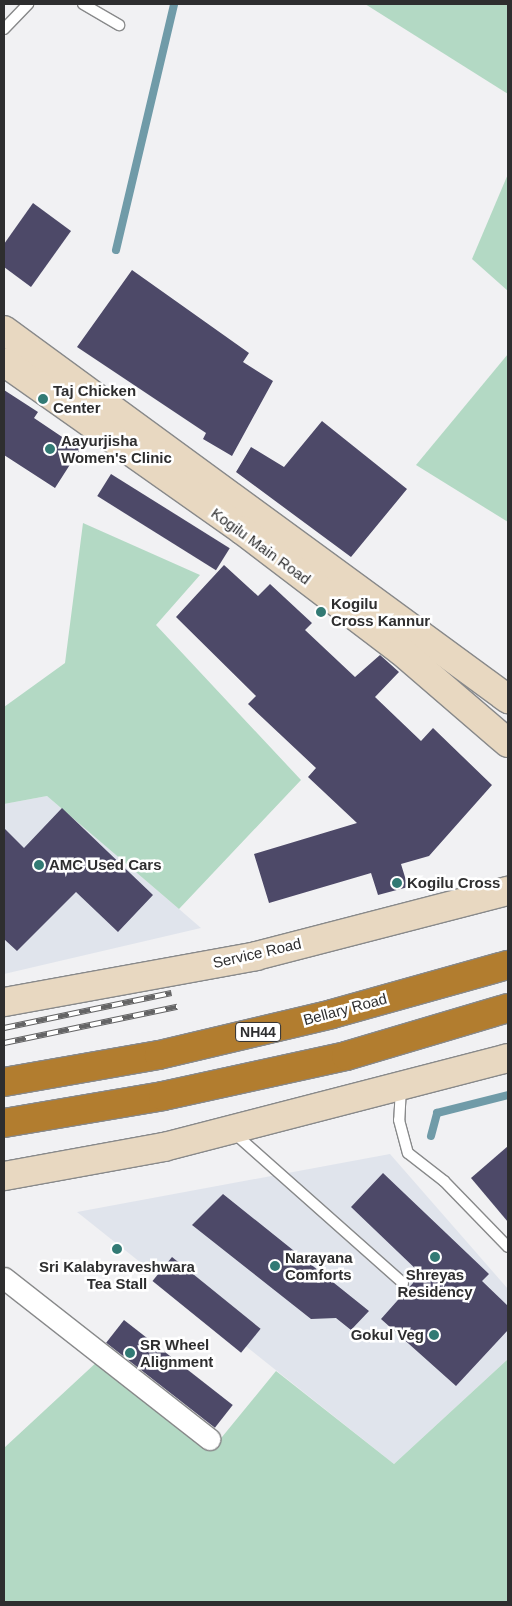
<!DOCTYPE html>
<html>
<head>
<meta charset="utf-8">
<style>
  body { margin:0 }
  #map { position:relative; width:512px; height:1606px; overflow:hidden; background:#f1f1f3; font-family:Helvetica,sans-serif }
  div>[style] { position:absolute }
  .built>* { inset:0; background:#e0e4ec }
  .green>* { inset:0; background:#b3d9c4 }
  .stream>* { height:8px; margin:-4px; padding:0 4px; transform-origin:4px; border-radius:4px; background:#709ba8 }
  .building>* { inset:0; background:#4d4968; transform-origin:0 0 }
  .roads { filter:drop-shadow(1px 0 #88898a) drop-shadow(-1px 0 #88898a) drop-shadow(0 1px #88898a) drop-shadow(0 -1px #88898a) }
  .lane>* { height:10px; margin:-5px; padding:0 5px; transform-origin:5px; border-radius:5px; background:#fff }
  .street>* { height:21px; margin:-10.5px; padding:0 10.5px; transform-origin:10.5px; border-radius:10.5px; background:#fff }
  .secondary>* { height:28px; margin:-14px; padding:0 14px; transform-origin:14px; border-radius:14px; background:#e8d8c1 }
  .highway>* { height:28px; margin:-14px; padding:0 14px; transform-origin:14px; border-radius:14px; background:#b27d2f }
  .rail>* { height:5.5px; margin-top:-2.75px; transform-origin:0; background:repeating-linear-gradient(90deg,#fff 0 11px,#646465 0 22px); box-sizing:border-box; border-block:1px solid #646465 }
  .dots>* { width:14px; height:14px; translate:-50% -50%; box-sizing:border-box; border:2px solid #fff; border-radius:50% }
  span { translate:-50% -50%; white-space:nowrap; text-align:center; line-height:1.15; -webkit-text-stroke:5px #fff; paint-order:stroke }
  .shield-label span { padding:1px 4px; background:#fff; border:1px solid; border-radius:4px; -webkit-text-stroke-width:0 }
  .shield-label { font-size:14px; color:#2e2e2f; font-weight:700 }
  .poi-label { font-size:15px; color:#2e2e2f; font-weight:700 }
  .left { translate:0 -50%; text-align:left }
  .right { translate:-100% -50%; text-align:right }
  .street-label { font-size:15px; color:#2e2e2f }
  .frame { position:absolute; inset:0; border:5px solid #2e2e2f; pointer-events:none }
</style>
</head>
<body>
<div id="map">
  <div class="built">
    <i style="clip-path:polygon(47px 796px,179px 909px,201px 928px,4px 974px,4px 804px)"></i>
    <i style="clip-path:polygon(390px 1154px,508px 1289px,508px 1359px,394px 1464px,77px 1212px)"></i>
  </div>
  <div class="green">
    <i style="clip-path:polygon(365px 4px,508px 4px,508px 94px)"></i>
    <i style="clip-path:polygon(508px 174px,508px 291px,472px 259px)"></i>
    <i style="clip-path:polygon(508px 354px,508px 522px,416px 465px)"></i>
    <i style="clip-path:polygon(83px 523px,200px 575px,156px 625px,301px 780px,179px 909px,47px 796px,4px 804px,4px 707px,65px 663px)"></i>
    <i style="clip-path:polygon(508px 1359px,508px 1602px,4px 1602px,4px 1448px,99px 1360px,213px 1448px,276px 1371px,394px 1464px)"></i>
  </div>
  <div class="stream">
    <i style="left:116px;top:250px;width:253px;rotate:-76.7deg"></i>
    <i style="left:431px;top:1136px;width:24px;rotate:-75deg"></i>
    <i style="left:437px;top:1113px;width:73px;rotate:-14.2deg"></i>
  </div>
  <div class="building">
    <i style="clip-path:polygon(33px 203px,71px 231px,31px 287px,4px 267px,4px 244px)"></i>
    <i style="clip-path:polygon(132px 270px,249px 353px,243px 362px,273px 381px,232px 456px,203px 439px,206px 433px,77px 347px)"></i>
    <i style="clip-path:polygon(4px 390px,38px 412px,34px 418px,80px 449px,55px 488px,4px 455px)"></i>
    <i style="clip-path:polygon(322px 421px,407px 489px,351px 557px,236px 472px,251px 447px,284px 467px)"></i>
    <i style="left:111px;top:474px;width:140px;height:26px;rotate:32deg"></i>
    <i style="clip-path:polygon(224px 565px,258px 596px,270px 584px,312px 623px,305px 630px,355px 677px,380px 655px,399px 672px,375px 697px,421px 741px,433px 728px,492px 785px,429px 856px,401px 864px,408px 887px,378px 895px,371px 873px,269px 903px,254px 854px,357px 823px,308px 777px,316px 768px,248px 704px,256px 696px,176px 617px)"></i>
    <i style="clip-path:polygon(62px 808px,153px 895px,118px 932px,76px 892px,17px 951px,4px 939px,4px 828px,24px 848px)"></i>
    <i style="clip-path:polygon(508px 1146px,508px 1222px,471px 1178px)"></i>
    <i style="clip-path:polygon(383px 1173px,489px 1274px,482px 1281px,508px 1306px,508px 1330px,456px 1386px,381px 1319px,421px 1274px,351px 1207px)"></i>
    <i style="clip-path:polygon(223px 1194px,369px 1311px,351px 1330px,336px 1318px,311px 1319px,192px 1225px)"></i>
    <i style="left:172px;top:1257px;width:114px;height:31px;rotate:39deg"></i>
    <i style="left:124px;top:1320px;width:138px;height:29px;rotate:38deg"></i>
  </div>
  <div class="roads">
    <div class="lane">
      <i style="left:83px;top:4px;width:42px;rotate:30.3deg"></i>
      <i style="left:4px;top:29px;width:35px;rotate:-46deg"></i>
      <i style="left:401px;top:1087px;width:33px;rotate:93deg"></i>
      <i style="left:399px;top:1120px;width:34px;rotate:75deg"></i>
      <i style="left:408px;top:1153px;width:46px;rotate:37.9deg"></i>
      <i style="left:444px;top:1181px;width:92px;rotate:45.9deg"></i>
      <i style="left:234px;top:1133px;width:226px;rotate:41.6deg"></i>
    </div>
    <div class="street">
      <i style="left:4px;top:1278px;width:261px;rotate:38.1deg"></i>
    </div>
    <div class="secondary">
      <i style="left:4px;top:330px;width:625px;rotate:36.21deg"></i>
      <i style="left:4px;top:362px;width:291px;rotate:35.2deg"></i>
      <i style="left:242px;top:530px;width:200px;rotate:37.3deg"></i>
      <i style="left:401px;top:651px;width:141px;rotate:40.7deg"></i>
      <i style="left:4px;top:1002px;width:256px;rotate:-10.3deg"></i>
      <i style="left:256px;top:956px;width:260px;rotate:-14.5deg"></i>
      <i style="left:4px;top:1176px;width:163px;rotate:-10.3deg"></i>
      <i style="left:164px;top:1147px;width:355px;rotate:-14.5deg"></i>
    </div>
    <div class="highway">
      <i style="left:4px;top:1082px;width:157px;rotate:-9.9deg"></i>
      <i style="left:159px;top:1055px;width:178px;rotate:-13.3deg"></i>
      <i style="left:332px;top:1014px;width:183px;rotate:-15.6deg"></i>
      <i style="left:4px;top:1123px;width:161px;rotate:-9.6deg"></i>
      <i style="left:163px;top:1096px;width:187px;rotate:-12.3deg"></i>
      <i style="left:346px;top:1056px;width:169px;rotate:-16.5deg"></i>
    </div>
  </div>
  <div class="rail">
    <i style="left:4px;top:1028px;width:171px;rotate:-11.8deg"></i>
    <i style="left:4px;top:1043px;width:177px;rotate:-11.8deg"></i>
  </div>
  <div class="dots">
    <i style="left:43px;top:399px;background:#327a74"></i>
    <i style="left:50px;top:449px;background:#327a74"></i>
    <i style="left:321px;top:612px;background:#327a74"></i>
    <i style="left:39px;top:865px;background:#327a74"></i>
    <i style="left:397px;top:883px;background:#327a74"></i>
    <i style="left:117px;top:1249px;background:#327a74"></i>
    <i style="left:435px;top:1257px;background:#327a74"></i>
    <i style="left:275px;top:1266px;background:#327a74"></i>
    <i style="left:434px;top:1335px;background:#327a74"></i>
    <i style="left:130px;top:1353px;background:#327a74"></i>
  </div>
  <div class="shield-label">
    <span style="left:258px;top:1032px">NH44</span>
  </div>
  <div class="poi-label">
    <span class="left" style="left:53px;top:399px">Taj Chicken<br>Center</span>
    <span class="left" style="left:61px;top:449px">Aayurjisha<br>Women's Clinic</span>
    <span class="left" style="left:331px;top:612px">Kogilu<br>Cross Kannur</span>
    <span class="left" style="left:49px;top:865px">AMC Used Cars</span>
    <span class="left" style="left:407px;top:883px">Kogilu Cross</span>
    <span class="left" style="left:285px;top:1266px">Narayana<br>Comforts</span>
    <span style="left:117px;top:1275px">Sri Kalabyraveshwara<br>Tea Stall</span>
    <span style="left:435px;top:1283px">Shreyas<br>Residency</span>
    <span class="right" style="left:424px;top:1335px">Gokul Veg</span>
    <span class="left" style="left:140px;top:1353px">SR Wheel<br>Alignment</span>
  </div>
  <div class="street-label">
    <span style="left:261px;top:546px;rotate:36deg">Kogilu Main Road</span>
    <span style="left:257px;top:953px;rotate:-13deg">Service Road</span>
    <span style="left:345px;top:1009px;rotate:-15deg">Bellary Road</span>
  </div>
  <div class="frame"></div>
</div>
</body>
</html>
